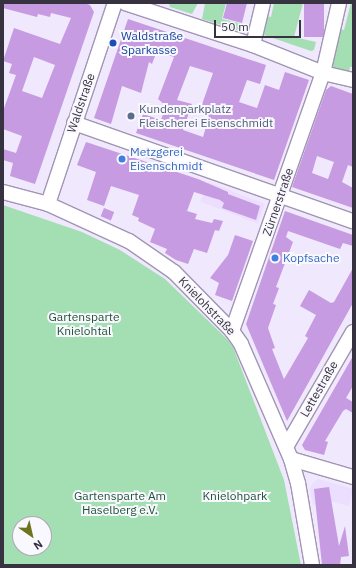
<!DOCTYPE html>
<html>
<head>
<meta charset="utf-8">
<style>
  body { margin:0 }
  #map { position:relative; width:356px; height:568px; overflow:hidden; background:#f0e8fc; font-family:"IBM Plex Sans",sans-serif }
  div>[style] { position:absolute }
  .built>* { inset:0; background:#ebdefe; transform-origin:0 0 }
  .green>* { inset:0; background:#a4dfb4 }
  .building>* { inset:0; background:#c79be1; transform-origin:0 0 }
  .roads { filter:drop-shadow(1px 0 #a195b4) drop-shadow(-1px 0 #a195b4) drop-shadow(0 1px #a195b4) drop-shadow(0 -1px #a195b4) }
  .minor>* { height:14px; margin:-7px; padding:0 7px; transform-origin:7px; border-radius:7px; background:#fff }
  .dots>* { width:11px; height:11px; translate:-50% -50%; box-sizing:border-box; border:2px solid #faf8ff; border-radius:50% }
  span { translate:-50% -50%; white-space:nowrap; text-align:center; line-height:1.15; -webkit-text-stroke:4px #faf8ff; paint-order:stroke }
  .transit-label { font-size:12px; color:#164399 }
  .left { translate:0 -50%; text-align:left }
  .street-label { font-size:12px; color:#37323f }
  .service-label { font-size:12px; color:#4e5e75 }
  .shop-label { font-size:12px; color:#366cbe }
  .park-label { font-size:12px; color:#1e5532 }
  .frame { position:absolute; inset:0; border:4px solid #37323f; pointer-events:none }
  .north { position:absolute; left:12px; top:516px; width:40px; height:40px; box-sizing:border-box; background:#faf8ff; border:1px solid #aca9b2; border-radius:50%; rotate:146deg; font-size:11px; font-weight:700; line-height:16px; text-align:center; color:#37323f }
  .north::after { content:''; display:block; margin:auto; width:14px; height:18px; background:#6d741d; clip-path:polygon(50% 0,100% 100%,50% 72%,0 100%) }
  .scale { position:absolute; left:214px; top:20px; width:87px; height:18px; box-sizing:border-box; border:2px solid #37323f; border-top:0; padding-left:5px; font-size:12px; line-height:14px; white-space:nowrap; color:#37323f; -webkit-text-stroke:3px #faf8ff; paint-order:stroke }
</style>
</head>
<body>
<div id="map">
  <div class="built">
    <i style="left:208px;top:182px;width:61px;height:21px;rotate:21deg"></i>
    <i style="clip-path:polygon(318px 479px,353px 489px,349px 506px,334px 502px,313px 505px,310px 489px,312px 484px)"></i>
  </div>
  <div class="green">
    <i style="clip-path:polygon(169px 3px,198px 3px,192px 14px,170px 7px)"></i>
    <i style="clip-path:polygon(205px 3px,226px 3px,222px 19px,243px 24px,242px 28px,237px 30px,202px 19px)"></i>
    <i style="clip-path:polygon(274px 3px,303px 3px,294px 37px,316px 42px,314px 50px,311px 51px,261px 34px,262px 15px,271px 17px)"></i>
    <i style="clip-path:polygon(351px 3px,353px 3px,353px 67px,350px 67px,349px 73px,335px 69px,331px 65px,338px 29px,344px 30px)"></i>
    <i style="clip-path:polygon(evenodd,3px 205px,82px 232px,120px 250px,165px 279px,227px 339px,233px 347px,284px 480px,301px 565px,3px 565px,3px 205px,20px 524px,44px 524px,44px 548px,20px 548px,20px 524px)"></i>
  </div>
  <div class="building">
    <i style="clip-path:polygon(evenodd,3px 3px,84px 3px,90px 5px,94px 12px,35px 184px,10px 176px,13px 163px,3px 160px,3px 149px,16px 153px,22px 136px,3px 129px,3px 111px,16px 75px,9px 73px,12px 64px,3px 61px,14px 28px,60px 44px,71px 18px,51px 13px,50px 17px,38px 14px,37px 17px,3px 8px,3px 3px,34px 57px,55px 65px,42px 98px,22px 91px,34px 57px)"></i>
    <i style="clip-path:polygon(227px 3px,247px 3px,242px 23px,223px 18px)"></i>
    <i style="left:304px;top:3px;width:20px;height:34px"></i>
    <i style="clip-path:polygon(evenodd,128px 19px,266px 65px,260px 84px,247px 80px,239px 102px,257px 108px,265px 85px,279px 90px,285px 72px,309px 80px,274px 180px,136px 133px,143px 114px,161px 120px,166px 106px,158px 99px,174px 57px,157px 51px,152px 64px,149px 62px,141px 93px,122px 86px,111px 124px,94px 118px,128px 19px,190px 66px,213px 73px,199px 113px,209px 117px,203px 137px,183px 130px,192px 104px,177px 100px,190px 66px)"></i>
    <i style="clip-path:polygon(evenodd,331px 86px,353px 94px,353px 167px,348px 165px,342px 182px,353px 188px,353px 208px,292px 187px,326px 90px,331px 86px,317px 156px,334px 162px,328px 179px,312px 173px,317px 156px)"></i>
    <i style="clip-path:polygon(86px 142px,198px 179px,228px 192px,228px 194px,260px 206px,256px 220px,222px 208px,224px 203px,220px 200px,194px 192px,187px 211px,197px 214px,195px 219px,212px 223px,214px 219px,223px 221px,219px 231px,215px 230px,207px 253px,194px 249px,188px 264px,176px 260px,165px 253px,167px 249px,150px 242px,155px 229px,138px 221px,139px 218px,132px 215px,139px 195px,111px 186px,104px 206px,87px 200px,96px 172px,77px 165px)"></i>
    <i style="left:104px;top:208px;width:11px;height:9px;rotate:22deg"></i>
    <i style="clip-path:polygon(285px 211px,353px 235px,353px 246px,343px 243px,340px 249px,288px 231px,286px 237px,293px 242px,276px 287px,279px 288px,273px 304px,276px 305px,268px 328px,275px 348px,272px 349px,284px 379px,308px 338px,305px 336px,316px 315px,300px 306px,309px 290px,331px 303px,334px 302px,353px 268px,353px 303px,287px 421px,246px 324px)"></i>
    <i style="clip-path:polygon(235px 235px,253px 241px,232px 301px,215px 295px,219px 283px,210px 278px,228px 255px)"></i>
    <i style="clip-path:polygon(353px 356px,353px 386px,346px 398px,353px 402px,353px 413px,346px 409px,343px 411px,325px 441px,328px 442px,324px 455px,305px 450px,302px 445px)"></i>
    <i style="clip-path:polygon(329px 487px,339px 546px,345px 526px,349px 556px,341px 557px,340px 565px,322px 565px,314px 489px)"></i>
  </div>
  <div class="roads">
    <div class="minor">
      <i style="left:125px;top:3px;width:135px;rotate:18.2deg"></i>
      <i style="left:253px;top:45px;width:75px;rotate:21.8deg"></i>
      <i style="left:323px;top:73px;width:31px;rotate:13deg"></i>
      <i style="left:253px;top:45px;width:43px;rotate:-76.6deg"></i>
      <i style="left:74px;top:123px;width:296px;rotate:19.4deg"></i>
      <i style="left:3px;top:192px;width:47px;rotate:14.9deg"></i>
      <i style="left:48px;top:204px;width:89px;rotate:24.6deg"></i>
      <i style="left:129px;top:241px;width:55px;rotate:34.6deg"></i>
      <i style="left:174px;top:272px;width:83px;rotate:45.5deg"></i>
      <i style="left:232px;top:331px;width:16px;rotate:55deg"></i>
      <i style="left:241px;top:344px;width:125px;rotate:66.5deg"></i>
      <i style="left:291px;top:459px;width:25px;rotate:74deg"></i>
      <i style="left:298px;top:483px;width:83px;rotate:80.3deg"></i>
      <i style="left:48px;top:204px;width:212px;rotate:-71.6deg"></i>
      <i style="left:232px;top:331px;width:274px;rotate:-70.6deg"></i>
      <i style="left:323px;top:73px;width:72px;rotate:-77.1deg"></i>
      <i style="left:286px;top:447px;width:133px;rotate:-59.8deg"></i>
      <i style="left:291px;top:459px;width:65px;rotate:16.2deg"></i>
    </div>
  </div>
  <div class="dots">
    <i style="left:113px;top:43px;background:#1a4fb4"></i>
    <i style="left:131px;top:116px;background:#5c6f8a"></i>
    <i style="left:122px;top:159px;background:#3f7fe0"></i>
    <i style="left:275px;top:258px;background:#3f7fe0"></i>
  </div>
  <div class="transit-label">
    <span class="left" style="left:121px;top:43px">Waldstraße<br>Sparkasse</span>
  </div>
  <div class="street-label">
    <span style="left:81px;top:103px;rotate:-71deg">Waldstraße</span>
    <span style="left:278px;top:202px;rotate:-71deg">Zürnerstraße</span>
    <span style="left:207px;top:306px;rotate:46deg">Knielohstraße</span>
    <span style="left:319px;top:389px;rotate:-60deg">Lettestraße</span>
  </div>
  <div class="service-label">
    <span class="left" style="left:139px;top:116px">Kundenparkplatz<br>Fleischerei Eisenschmidt</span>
  </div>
  <div class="shop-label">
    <span class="left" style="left:130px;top:159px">Metzgerei<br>Eisenschmidt</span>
    <span class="left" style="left:283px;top:258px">Kopfsache</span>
  </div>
  <div class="park-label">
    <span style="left:84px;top:324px">Gartensparte<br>Knielohtal</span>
    <span style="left:120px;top:503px">Gartensparte Am<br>Haselberg e.V.</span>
    <span style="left:235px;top:496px">Knielohpark</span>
  </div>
  <div class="frame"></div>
  <div class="north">N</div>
  <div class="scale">50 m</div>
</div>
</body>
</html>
